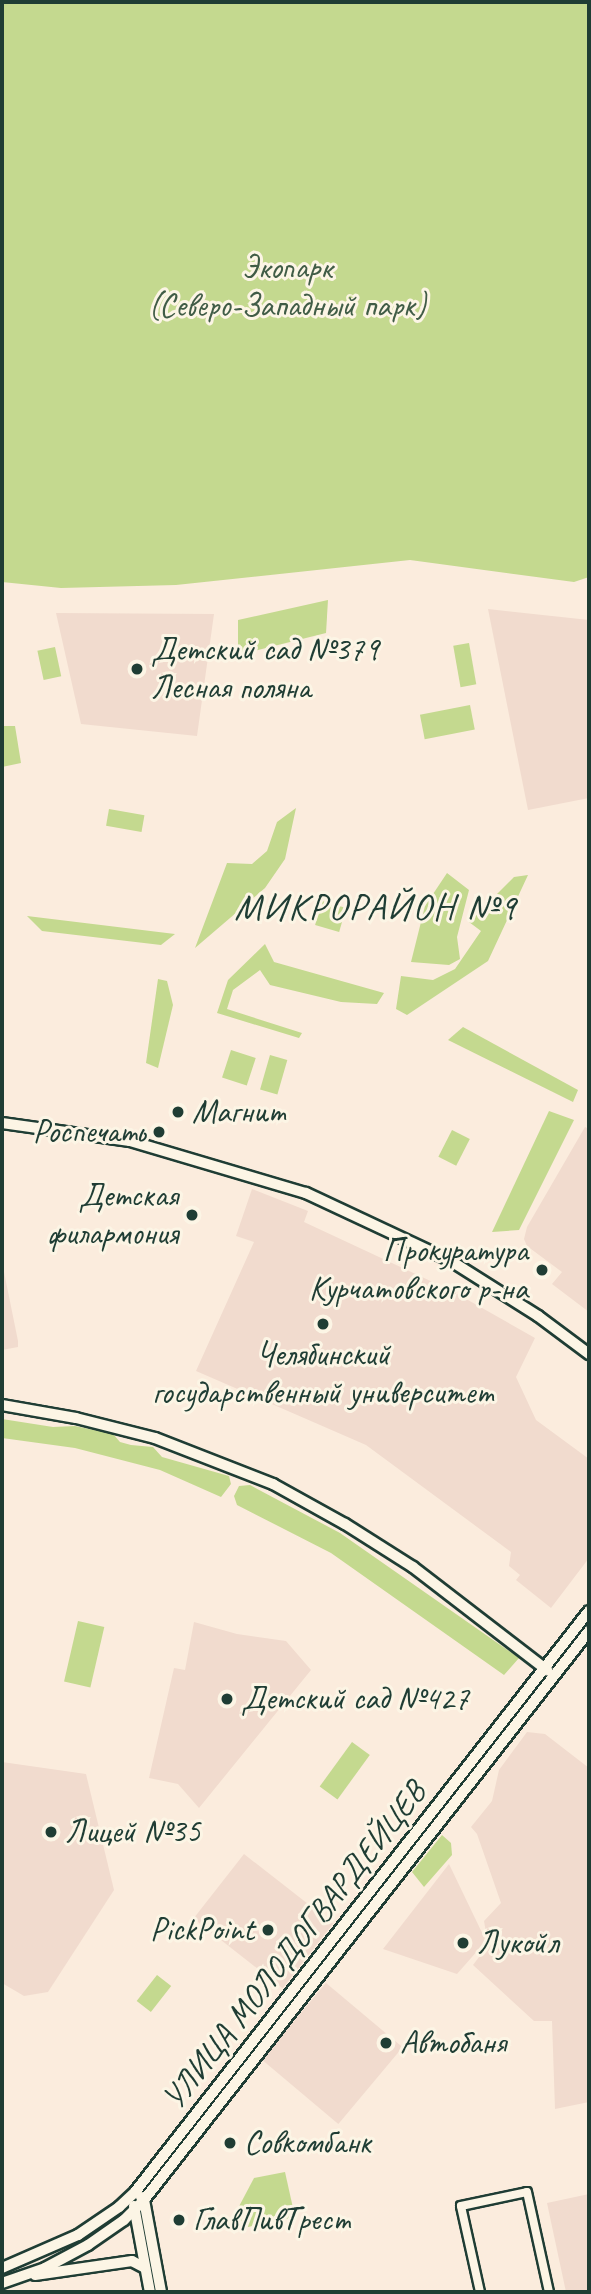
<!DOCTYPE html>
<html>
<head>
<meta charset="utf-8">
<style>
  body { margin:0 }
  #map { position:relative; width:591px; height:2294px; overflow:hidden; background:#fbecdd; font-family:Caveat,sans-serif }
  div>[style] { position:absolute }
  .built>* { inset:0; background:#f1dbce; transform-origin:0 0 }
  .green>* { inset:0; background:#c4d98f; transform-origin:0 0 }
  .roads { filter:drop-shadow(2px 0 #1f3d34) drop-shadow(-2px 0 #1f3d34) drop-shadow(0 2px #1f3d34) drop-shadow(0 -2px #1f3d34) }
  .street>* { height:8px; margin:-4px; padding:0 4px; transform-origin:4px; border-radius:4px; background:#fcf5e5 }
  .secondary>* { height:10px; margin:-5px; padding:0 5px; transform-origin:5px; border-radius:5px; background:#fcf5e5 }
  .dots>* { width:19px; height:19px; translate:-50% -50%; box-sizing:border-box; border:4px solid #fcf5e5; border-radius:50% }
  span { translate:-50% -50%; white-space:nowrap; text-align:center; line-height:1.15; -webkit-text-stroke:6px #fcf5e5; paint-order:stroke }
  .park-label { font-size:33px; color:#405c46 }
  .poi-label { font-size:33px; color:#1f3d34 }
  .left { translate:0 -50%; text-align:left }
  .right { translate:-100% -50%; text-align:right }
  .street-label { font-size:33px; color:#1f3d34 }
  .quarter-label { font-size:37px; color:#1f3d34; letter-spacing:2px }
  .frame { position:absolute; inset:0; border:4px solid #1f3d34; pointer-events:none }
</style>
</head>
<body>
<div id="map">
  <div class="built">
    <i style="clip-path:polygon(488px 609px,589px 620px,589px 798px,528px 810px)"></i>
    <i style="clip-path:polygon(56px 613px,214px 614px,197px 736px,81px 724px)"></i>
    <i style="clip-path:polygon(585px 1127px,589px 1129px,589px 1312px,552px 1284px,562px 1272px,527px 1246px,524px 1239px,527px 1227px)"></i>
    <i style="clip-path:polygon(252px 1189px,308px 1211px,304px 1222px,452px 1291px,535px 1338px,516px 1377px,536px 1420px,589px 1459px,589px 1558px,551px 1608px,516px 1580px,520px 1575px,509px 1566px,511px 1552px,366px 1445px,196px 1371px,254px 1242px,236px 1236px)"></i>
    <i style="clip-path:polygon(2px 1262px,18px 1341px,18px 1347px,2px 1350px)"></i>
    <i style="clip-path:polygon(194px 1622px,237px 1634px,286px 1641px,311px 1670px,199px 1808px,178px 1784px,149px 1778px,174px 1668px,185px 1670px)"></i>
    <i style="clip-path:polygon(527px 1732px,545px 1734px,589px 1768px,589px 2102px,555px 2109px,552px 2021px,534px 2021px,473px 1965px,491px 1941px,487px 1938px,484px 1921px,501px 1903px,477px 1834px,471px 1827px,492px 1801px,499px 1770px)"></i>
    <i style="clip-path:polygon(2px 1762px,86px 1774px,114px 1890px,48px 1992px,24px 1996px,2px 1983px)"></i>
    <i style="left:244px;top:1854px;width:113px;height:82px;rotate:38deg"></i>
    <i style="clip-path:polygon(449px 1864px,486px 1941px,457px 1974px,383px 1949px)"></i>
    <i style="left:326px;top:1983px;width:100px;height:100px;rotate:40deg"></i>
    <i style="clip-path:polygon(589px 2194px,589px 2292px,566px 2292px,547px 2203px)"></i>
  </div>
  <div class="green">
    <i style="clip-path:polygon(2px 2px,589px 2px,589px 577px,574px 582px,410px 560px,176px 585px,61px 588px,2px 582px)"></i>
    <i style="clip-path:polygon(328px 600px,326px 633px,238px 655px,238px 620px)"></i>
    <i style="left:469px;top:643px;width:42px;height:16px;rotate:80deg"></i>
    <i style="left:55px;top:647px;width:30px;height:18px;rotate:78deg"></i>
    <i style="left:470px;top:705px;width:25px;height:51px;rotate:79deg"></i>
    <i style="clip-path:polygon(2px 726px,15px 726px,21px 763px,2px 767px)"></i>
    <i style="clip-path:polygon(296px 808px,285px 859px,265px 888px,195px 948px,227px 863px,252px 864px,267px 851px,277px 822px)"></i>
    <i style="left:109px;top:809px;width:36px;height:17px;rotate:10deg"></i>
    <i style="clip-path:polygon(447px 873px,469px 890px,457px 937px,460px 959px,449px 965px,411px 962px,425px 906px)"></i>
    <i style="clip-path:polygon(528px 875px,488px 961px,407px 1015px,396px 1009px,401px 976px,433px 980px,455px 969px,481px 931px,469px 922px,514px 877px)"></i>
    <i style="left:322px;top:901px;width:25px;height:25px;rotate:16deg"></i>
    <i style="clip-path:polygon(27px 916px,175px 934px,161px 945px,42px 931px)"></i>
    <i style="clip-path:polygon(265px 944px,274px 962px,384px 993px,377px 1004px,341px 1002px,270px 985px,260px 970px,233px 990px,227px 1009px,302px 1033px,299px 1038px,217px 1013px,228px 980px)"></i>
    <i style="clip-path:polygon(158px 979px,167px 981px,173px 1005px,158px 1068px,146px 1063px)"></i>
    <i style="clip-path:polygon(463px 1027px,578px 1090px,573px 1102px,448px 1040px)"></i>
    <i style="left:231px;top:1050px;width:26px;height:29px;rotate:18deg"></i>
    <i style="left:270px;top:1055px;width:18px;height:36px;rotate:16deg"></i>
    <i style="clip-path:polygon(549px 1111px,574px 1120px,519px 1230px,492px 1232px)"></i>
    <i style="left:452px;top:1130px;width:20px;height:30px;rotate:27deg"></i>
    <i style="clip-path:polygon(2px 1419px,53px 1427px,75px 1426px,113px 1434px,120px 1442px,131px 1445px,153px 1447px,162px 1457px,229px 1476px,231px 1484px,221px 1497px,160px 1470px,75px 1448px,2px 1438px)"></i>
    <i style="clip-path:polygon(250px 1485px,340px 1533px,519px 1658px,504px 1675px,331px 1553px,237px 1505px,234px 1496px,239px 1486px)"></i>
    <i style="left:78px;top:1621px;width:27px;height:62px;rotate:13deg"></i>
    <i style="left:352px;top:1742px;width:22px;height:55px;rotate:36deg"></i>
    <i style="clip-path:polygon(442px 1835px,451px 1843px,452px 1855px,424px 1887px,412px 1872px)"></i>
    <i style="left:157px;top:1975px;width:18px;height:33px;rotate:38deg"></i>
    <i style="clip-path:polygon(285px 2172px,295px 2217px,239px 2229px,235px 2214px,254px 2178px)"></i>
  </div>
  <div class="roads">
    <div class="street">
      <i style="left:480px;top:2292px;width:88px;rotate:-102.5deg"></i>
      <i style="left:461px;top:2206px;width:67px;rotate:-12deg"></i>
      <i style="left:527px;top:2192px;width:102px;rotate:77.6deg"></i>
    </div>
    <div class="secondary">
      <i style="left:2px;top:1123px;width:129px;rotate:8deg"></i>
      <i style="left:130px;top:1141px;width:184px;rotate:16.5deg"></i>
      <i style="left:306px;top:1193px;width:160px;rotate:25.1deg"></i>
      <i style="left:451px;top:1261px;width:103px;rotate:32.3deg"></i>
      <i style="left:538px;top:1316px;width:64px;rotate:36.7deg"></i>
      <i style="left:2px;top:1405px;width:75px;rotate:10deg"></i>
      <i style="left:76px;top:1418px;width:81px;rotate:14.2deg"></i>
      <i style="left:155px;top:1438px;width:127px;rotate:21.3deg"></i>
      <i style="left:273px;top:1484px;width:82px;rotate:29.1deg"></i>
      <i style="left:345px;top:1524px;width:80px;rotate:32.3deg"></i>
      <i style="left:413px;top:1567px;width:170px;rotate:37.6deg"></i>
      <i style="left:141px;top:2197px;width:4px;rotate:45deg"></i>
      <i style="left:144px;top:2200px;width:94px;rotate:79.5deg"></i>
      <i style="left:134px;top:2206px;width:87px;rotate:79.5deg"></i>
      <i style="left:2px;top:2268px;width:83px;rotate:-23.5deg"></i>
      <i style="left:78px;top:2235px;width:50px;rotate:-34.3deg"></i>
      <i style="left:119px;top:2207px;width:22px;rotate:-43deg"></i>
      <i style="left:135px;top:2192px;width:737px;rotate:-52deg"></i>
      <i style="left:35px;top:2275px;width:98px;rotate:-8.2deg"></i>
      <i style="left:132px;top:2261px;width:15px;rotate:28deg"></i>
      <i style="left:2px;top:2283px;width:46px;rotate:-19.2deg"></i>
      <i style="left:45px;top:2268px;width:49px;rotate:-28.1deg"></i>
      <i style="left:88px;top:2245px;width:44px;rotate:-34.8deg"></i>
      <i style="left:124px;top:2220px;width:28px;rotate:-45deg"></i>
      <i style="left:144px;top:2200px;width:722px;rotate:-51.97deg"></i>
    </div>
  </div>
  <div class="dots">
    <i style="left:137px;top:669px;background:#1f3d34"></i>
    <i style="left:178px;top:1112px;background:#1f3d34"></i>
    <i style="left:159px;top:1132px;background:#1f3d34"></i>
    <i style="left:192px;top:1215px;background:#1f3d34"></i>
    <i style="left:542px;top:1270px;background:#1f3d34"></i>
    <i style="left:323px;top:1324px;background:#1f3d34"></i>
    <i style="left:227px;top:1699px;background:#1f3d34"></i>
    <i style="left:51px;top:1832px;background:#1f3d34"></i>
    <i style="left:268px;top:1930px;background:#1f3d34"></i>
    <i style="left:463px;top:1943px;background:#1f3d34"></i>
    <i style="left:386px;top:2043px;background:#1f3d34"></i>
    <i style="left:230px;top:2143px;background:#1f3d34"></i>
    <i style="left:179px;top:2220px;background:#1f3d34"></i>
  </div>
  <div class="park-label">
    <span style="left:287px;top:287px">Экопарк<br>(Северо-Западный парк)</span>
  </div>
  <div class="poi-label">
    <span class="left" style="left:151px;top:669px">Детский сад №379<br>Лесная поляна</span>
    <span class="left" style="left:192px;top:1112px">Магнит</span>
    <span class="right" style="left:145px;top:1132px">Роспечать</span>
    <span class="right" style="left:178px;top:1215px">Детская<br>филармония</span>
    <span class="right" style="left:528px;top:1270px">Прокуратура<br>Курчатовского р-на</span>
    <span style="left:323px;top:1374px">Челябинский<br>государственный университет</span>
    <span class="left" style="left:241px;top:1699px">Детский сад №427</span>
    <span class="left" style="left:65px;top:1832px">Лицей №35</span>
    <span class="right" style="left:254px;top:1930px">PickPoint</span>
    <span class="left" style="left:477px;top:1943px">Лукойл</span>
    <span class="left" style="left:400px;top:2043px">Автобаня</span>
    <span class="left" style="left:244px;top:2143px">Совкомбанк</span>
    <span class="left" style="left:193px;top:2220px">ГлавПивТрест</span>
  </div>
  <div class="street-label">
    <span style="left:294px;top:1946px;rotate:-52deg">УЛИЦА МОЛОДОГВАРДЕЙЦЕВ</span>
  </div>
  <div class="quarter-label">
    <span style="left:376px;top:907px">МИКРОРАЙОН №9</span>
  </div>
  <div class="frame"></div>
</div>
</body>
</html>
